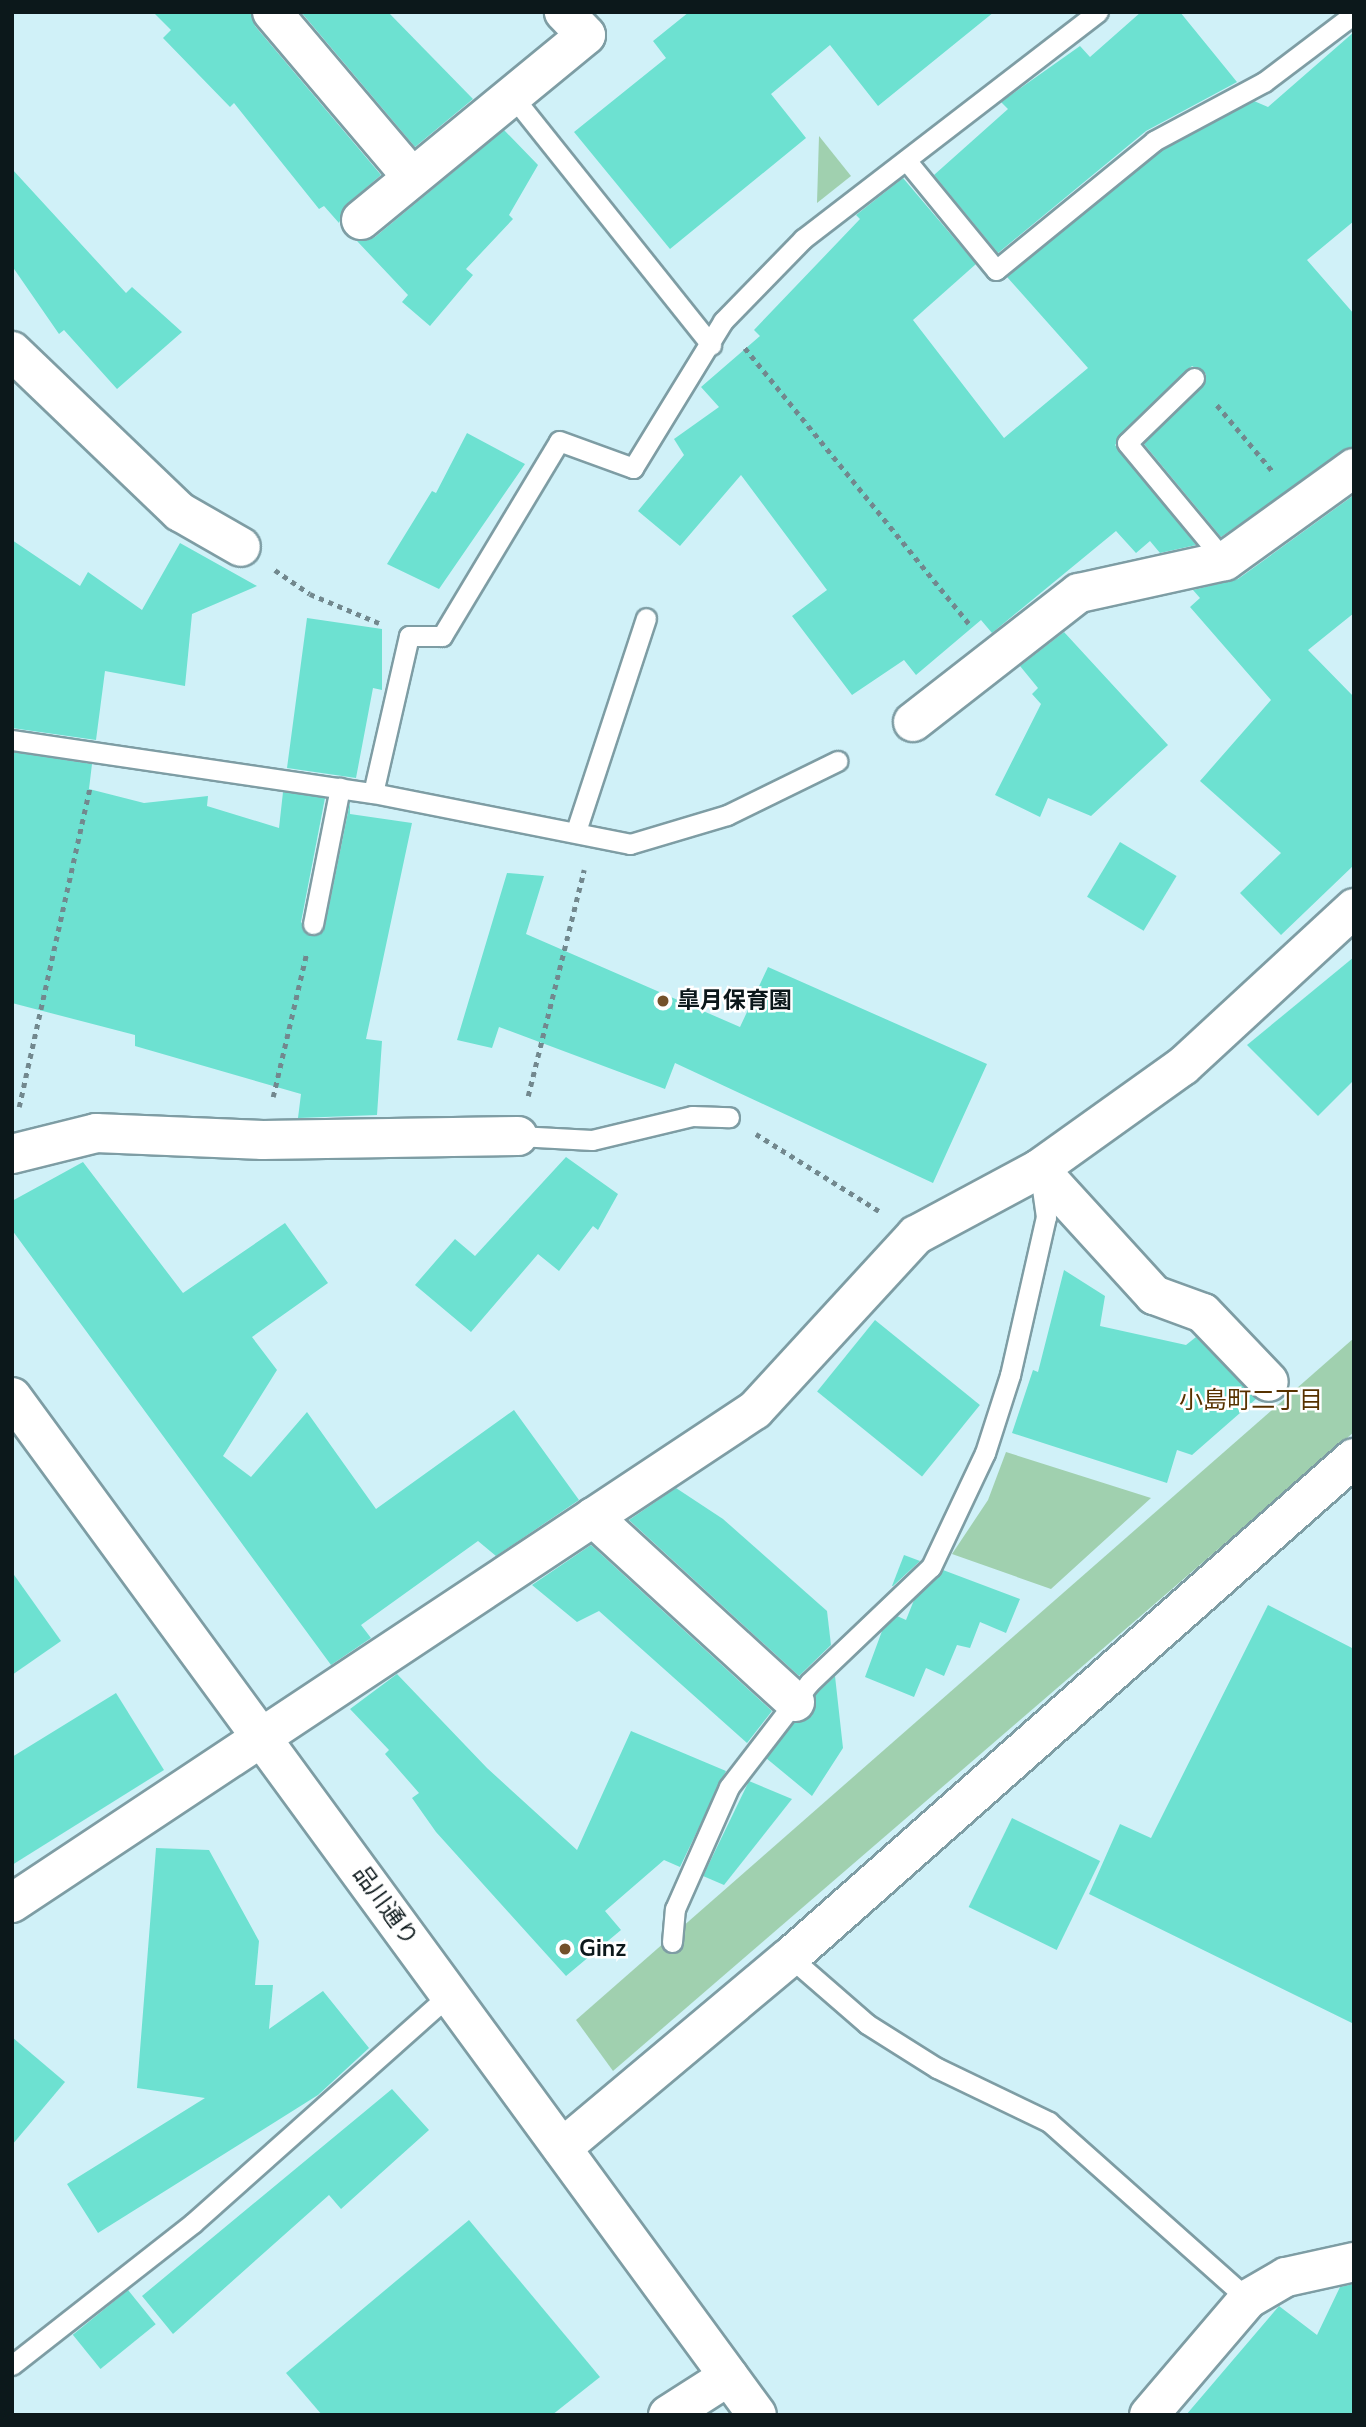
<!DOCTYPE html>
<html>
<head>
<meta charset="utf-8">
<style>
  body { margin:0 }
  #map { position:relative; width:1366px; height:2427px; overflow:hidden; background:#d0f1f8; font-family:"Nunito Sans","Noto Sans JP",sans-serif }
  div>[style] { position:absolute }
  .green>* { inset:0; background:#a0d0af }
  .building>* { inset:0; background:#6de1d1; transform-origin:0 0 }
  .path>* { height:4.5px; margin-top:-2.25px; transform-origin:0; background:repeating-linear-gradient(90deg,#72888e 0 5px,transparent 0 10px) }
  .roads { filter:drop-shadow(2px 0 #7e9da4) drop-shadow(-2px 0 #7e9da4) drop-shadow(0 2px #7e9da4) drop-shadow(0 -2px #7e9da4) }
  .service>* { height:19px; margin:-9.5px; padding:0 9.5px; transform-origin:9.5px; border-radius:9.5px; background:#fff }
  .minor>* { height:38px; margin:-19px; padding:0 19px; transform-origin:19px; border-radius:19px; background:#fff }
  .tertiary>* { height:38px; margin:-19px; padding:0 19px; transform-origin:19px; border-radius:19px; background:#fff }
  .dots>* { width:19px; height:19px; translate:-50% -50%; box-sizing:border-box; border:4px solid #fff; border-radius:50% }
  span { translate:-50% -50%; white-space:nowrap; text-align:center; line-height:1.15; -webkit-text-stroke:5px #fff; paint-order:stroke }
  .poi-label { font-size:23px; color:#0c181b; font-weight:700 }
  .left { translate:0 -50%; text-align:left }
  .street-label { font-size:23px; color:#0c181b }
  .neighbourhood-label { font-size:24px; color:#573200 }
  .frame { position:absolute; inset:0; border:14px solid #0c181b; pointer-events:none }
</style>
</head>
<body>
<div id="map">
  <div class="green">
    <i style="clip-path:polygon(819px 136px,851px 176px,817px 203px)"></i>
    <i style="clip-path:polygon(1354px 1338px,1354px 1432px,613px 2071px,576px 2020px)"></i>
    <i style="clip-path:polygon(1006px 1452px,1151px 1498px,1051px 1589px,952px 1554px,988px 1500px)"></i>
  </div>
  <div class="building">
    <i style="clip-path:polygon(153px 12px,251px 12px,255px 26px,381px 175px,347px 204px,339px 223px,324px 206px,319px 209px,234px 103px,230px 107px,163px 38px,171px 30px)"></i>
    <i style="clip-path:polygon(301px 12px,388px 12px,473px 99px,415px 147px)"></i>
    <i style="clip-path:polygon(689px 12px,994px 12px,878px 106px,830px 45px,771px 94px,806px 138px,670px 249px,574px 132px,666px 58px,653px 41px)"></i>
    <i style="clip-path:polygon(1141px 12px,1180px 12px,1237px 82px,1146px 131px,998px 253px,934px 175px,1008px 109px,1001px 102px,1080px 46px,1090px 57px)"></i>
    <i style="clip-path:polygon(1354px 32px,1354px 221px,1307px 260px,1354px 314px,1354px 446px,1221px 537px,1144px 444px,1203px 386px,1206px 374px,1192px 366px,1115px 445px,1196px 545px,1160px 553px,1150px 541px,1136px 553px,1116px 531px,992px 633px,981px 620px,916px 675px,904px 660px,852px 695px,792px 616px,827px 590px,741px 475px,680px 546px,638px 511px,684px 455px,674px 439px,719px 407px,701px 387px,760px 336px,754px 330px,860px 219px,856px 215px,903px 178px,976px 264px,913px 320px,1004px 438px,1088px 368px,1007px 277px,1161px 151px,1254px 101px,1268px 107px)"></i>
    <i style="clip-path:polygon(504px 130px,538px 165px,509px 215px,513px 219px,466px 269px,473px 275px,430px 326px,402px 302px,408px 295px,357px 241px,375px 237px)"></i>
    <i style="clip-path:polygon(12px 169px,126px 293px,132px 287px,182px 332px,117px 389px,64px 330px,59px 334px,12px 266px)"></i>
    <i style="clip-path:polygon(467px 433px,525px 464px,439px 589px,387px 564px,432px 491px,436px 493px)"></i>
    <i style="clip-path:polygon(1354px 495px,1354px 613px,1308px 650px,1354px 697px,1354px 865px,1281px 935px,1240px 893px,1281px 853px,1200px 781px,1271px 700px,1190px 607px,1200px 598px,1193px 590px,1238px 579px)"></i>
    <i style="clip-path:polygon(12px 540px,80px 586px,88px 572px,142px 610px,180px 543px,257px 586px,192px 614px,185px 686px,105px 671px,96px 740px,12px 728px)"></i>
    <i style="clip-path:polygon(307px 618px,382px 629px,382px 690px,373px 688px,356px 778px,287px 768px)"></i>
    <i style="clip-path:polygon(1064px 632px,1168px 745px,1091px 816px,1048px 798px,1040px 817px,995px 795px,1041px 704px,1032px 694px,1038px 688px,1020px 666px)"></i>
    <i style="clip-path:polygon(12px 752px,92px 764px,89px 789px,144px 803px,208px 796px,207px 806px,279px 828px,283px 792px,325px 798px,301px 922px,311px 936px,325px 926px,350px 802px,350px 814px,412px 823px,366px 1039px,382px 1041px,377px 1115px,298px 1118px,301px 1094px,135px 1046px,135px 1035px,12px 1003px)"></i>
    <i style="left:1120px;top:842px;width:66px;height:64px;rotate:31deg"></i>
    <i style="clip-path:polygon(507px 873px,544px 876px,526px 934px,740px 1027px,768px 967px,987px 1064px,933px 1183px,675px 1063px,665px 1089px,499px 1027px,492px 1048px,457px 1040px)"></i>
    <i style="clip-path:polygon(1354px 957px,1354px 1080px,1318px 1116px,1247px 1045px)"></i>
    <i style="clip-path:polygon(566px 1157px,618px 1194px,598px 1230px,593px 1226px,559px 1271px,538px 1254px,471px 1332px,415px 1285px,455px 1239px,475px 1256px)"></i>
    <i style="clip-path:polygon(83px 1162px,183px 1293px,285px 1223px,328px 1283px,252px 1337px,277px 1370px,223px 1456px,251px 1477px,307px 1412px,376px 1509px,514px 1410px,579px 1500px,496px 1556px,478px 1541px,361px 1625px,371px 1638px,331px 1665px,12px 1230px,12px 1201px)"></i>
    <i style="clip-path:polygon(1064px 1270px,1105px 1296px,1100px 1326px,1186px 1345px,1196px 1337px,1256px 1399px,1192px 1455px,1177px 1450px,1167px 1483px,1012px 1433px,1033px 1370px,1038px 1372px)"></i>
    <i style="left:875px;top:1320px;width:135px;height:92px;rotate:39deg"></i>
    <i style="clip-path:polygon(676px 1488px,723px 1519px,827px 1611px,831px 1645px,799px 1676px,629px 1520px)"></i>
    <i style="clip-path:polygon(591px 1545px,772px 1711px,747px 1743px,599px 1611px,577px 1622px,532px 1585px)"></i>
    <i style="clip-path:polygon(904px 1555px,920px 1561px,893px 1586px,892px 1586px)"></i>
    <i style="clip-path:polygon(943px 1570px,1020px 1599px,1006px 1633px,980px 1622px,970px 1648px,957px 1645px,944px 1676px,926px 1668px,914px 1697px,865px 1677px,882px 1631px,897px 1616px,906px 1620px,914px 1600px)"></i>
    <i style="clip-path:polygon(12px 1572px,61px 1641px,12px 1675px)"></i>
    <i style="clip-path:polygon(1268px 1605px,1354px 1649px,1354px 2024px,1089px 1894px,1120px 1824px,1151px 1838px)"></i>
    <i style="clip-path:polygon(397px 1674px,487px 1768px,577px 1850px,631px 1731px,726px 1771px,680px 1867px,664px 1860px,605px 1911px,621px 1930px,566px 1976px,436px 1832px,412px 1798px,419px 1793px,385px 1754px,389px 1750px,350px 1709px)"></i>
    <i style="clip-path:polygon(835px 1676px,843px 1748px,812px 1796px,766px 1758px,793px 1723px,812px 1716px,815px 1695px)"></i>
    <i style="clip-path:polygon(116px 1693px,164px 1770px,12px 1865px,12px 1757px)"></i>
    <i style="clip-path:polygon(749px 1781px,792px 1799px,724px 1885px,703px 1876px)"></i>
    <i style="left:1012px;top:1818px;width:98px;height:99px;rotate:26deg"></i>
    <i style="clip-path:polygon(156px 1848px,209px 1850px,259px 1941px,255px 1985px,273px 1985px,269px 2029px,323px 1991px,369px 2048px,318px 2095px,98px 2233px,67px 2184px,205px 2098px,137px 2088px)"></i>
    <i style="clip-path:polygon(12px 2037px,65px 2082px,12px 2145px)"></i>
    <i style="clip-path:polygon(392px 2089px,429px 2130px,341px 2209px,329px 2195px,173px 2334px,142px 2296px)"></i>
    <i style="clip-path:polygon(469px 2220px,600px 2377px,552px 2415px,322px 2415px,286px 2373px)"></i>
    <i style="clip-path:polygon(1354px 2284px,1354px 2415px,1186px 2415px,1279px 2306px,1317px 2335px,1340px 2287px)"></i>
    <i style="left:128px;top:2290px;width:44px;height:71px;rotate:51deg"></i>
  </div>
  <div class="path">
    <i style="left:745px;top:348px;width:355px;rotate:50.9deg"></i>
    <i style="left:1217px;top:405px;width:89px;rotate:50deg"></i>
    <i style="left:275px;top:570px;width:42px;rotate:34.4deg"></i>
    <i style="left:310px;top:594px;width:75px;rotate:22.8deg"></i>
    <i style="left:528px;top:1096px;width:233px;rotate:-76.1deg"></i>
    <i style="left:273px;top:1097px;width:146px;rotate:-76.9deg"></i>
    <i style="left:19px;top:1107px;width:328px;rotate:-77.5deg"></i>
    <i style="left:756px;top:1134px;width:145px;rotate:32deg"></i>
  </div>
  <div class="roads">
    <div class="service">
      <i style="left:514px;top:98px;width:316px;rotate:51.4deg"></i>
      <i style="left:906px;top:160px;width:142px;rotate:50.7deg"></i>
      <i style="left:996px;top:270px;width:204px;rotate:-39.2deg"></i>
      <i style="left:1154px;top:141px;width:125px;rotate:-28.2deg"></i>
      <i style="left:1264px;top:82px;width:113px;rotate:-37.1deg"></i>
      <i style="left:1194px;top:378px;width:93px;rotate:135.9deg"></i>
      <i style="left:1127px;top:443px;width:153px;rotate:50.3deg"></i>
      <i style="left:12px;top:740px;width:365px;rotate:8.4deg"></i>
      <i style="left:373px;top:793px;width:262px;rotate:11.2deg"></i>
      <i style="left:630px;top:844px;width:101px;rotate:-16.6deg"></i>
      <i style="left:727px;top:815px;width:123px;rotate:-26.1deg"></i>
      <i style="left:373px;top:793px;width:161px;rotate:-77.1deg"></i>
      <i style="left:409px;top:636px;width:33px"></i>
      <i style="left:442px;top:636px;width:227px;rotate:-59deg"></i>
      <i style="left:559px;top:441px;width:79px;rotate:20deg"></i>
      <i style="left:633px;top:468px;width:172px;rotate:-58.5deg"></i>
      <i style="left:723px;top:321px;width:115px;rotate:-45.7deg"></i>
      <i style="left:803px;top:239px;width:372px;rotate:-37.6deg"></i>
      <i style="left:576px;top:831px;width:224px;rotate:-71.8deg"></i>
      <i style="left:313px;top:924px;width:139px;rotate:-78.8deg"></i>
      <i style="left:518px;top:1136px;width:74px;rotate:3.1deg"></i>
      <i style="left:592px;top:1140px;width:103px;rotate:-13.5deg"></i>
      <i style="left:692px;top:1116px;width:37px;rotate:2deg"></i>
      <i style="left:672px;top:1942px;width:33px;rotate:-85deg"></i>
      <i style="left:675px;top:1909px;width:133px;rotate:-66.1deg"></i>
      <i style="left:729px;top:1787px;width:131px;rotate:-52.4deg"></i>
      <i style="left:809px;top:1683px;width:168px;rotate:-43.6deg"></i>
      <i style="left:931px;top:1567px;width:126px;rotate:-64.7deg"></i>
      <i style="left:985px;top:1453px;width:82px;rotate:-72.2deg"></i>
      <i style="left:1010px;top:1375px;width:162px;rotate:-77.2deg"></i>
      <i style="left:1046px;top:1217px;width:37px;rotate:-98deg"></i>
      <i style="left:790px;top:1957px;width:102px;rotate:41deg"></i>
      <i style="left:867px;top:2024px;width:83px;rotate:32.2deg"></i>
      <i style="left:937px;top:2068px;width:124px;rotate:25.7deg"></i>
      <i style="left:1049px;top:2122px;width:266px;rotate:41.7deg"></i>
      <i style="left:12px;top:2365px;width:230px;rotate:-38.1deg"></i>
      <i style="left:193px;top:2223px;width:344px;rotate:-41.7deg"></i>
    </div>
    <div class="minor">
      <i style="left:272px;top:12px;width:216px;rotate:49.7deg"></i>
      <i style="left:361px;top:220px;width:291px;rotate:-39.4deg"></i>
      <i style="left:586px;top:35px;width:32px;rotate:-134deg"></i>
      <i style="left:12px;top:351px;width:233px;rotate:43.8deg"></i>
      <i style="left:180px;top:512px;width:70px;rotate:29.8deg"></i>
      <i style="left:913px;top:722px;width:210px;rotate:-37.9deg"></i>
      <i style="left:1079px;top:593px;width:149px;rotate:-12.4deg"></i>
      <i style="left:1225px;top:561px;width:159px;rotate:-35.8deg"></i>
      <i style="left:12px;top:1154px;width:87px;rotate:-14deg"></i>
      <i style="left:96px;top:1133px;width:167px;rotate:2.4deg"></i>
      <i style="left:263px;top:1140px;width:255px;rotate:-0.9deg"></i>
      <i style="left:1039px;top:1169px;width:171px;rotate:47.6deg"></i>
      <i style="left:1154px;top:1295px;width:52px;rotate:20.2deg"></i>
      <i style="left:1203px;top:1313px;width:95px;rotate:46.3deg"></i>
      <i style="left:593px;top:1517px;width:274px;rotate:42.5deg"></i>
      <i style="left:12px;top:1903px;width:892px;rotate:-33.57deg"></i>
      <i style="left:755px;top:1410px;width:238px;rotate:-47.4deg"></i>
      <i style="left:916px;top:1235px;width:140px;rotate:-28.2deg"></i>
      <i style="left:1039px;top:1169px;width:177px;rotate:-35.6deg"></i>
      <i style="left:1183px;top:1066px;width:233px;rotate:-42.7deg"></i>
      <i style="left:668px;top:2415px;width:72px;rotate:-32.6deg"></i>
      <i style="left:1149px;top:2415px;width:153px;rotate:-49.5deg"></i>
      <i style="left:1248px;top:2299px;width:44px;rotate:-30.1deg"></i>
      <i style="left:1286px;top:2277px;width:70px;rotate:-12.4deg"></i>
    </div>
    <div class="tertiary">
      <i style="left:12px;top:1397px;width:1261px;rotate:53.8deg"></i>
      <i style="left:562px;top:2148px;width:297px;rotate:-40deg"></i>
      <i style="left:790px;top:1957px;width:753px;rotate:-41.5deg"></i>
    </div>
  </div>
  <div class="dots">
    <i style="left:663px;top:1001px;background:#74512a"></i>
    <i style="left:565px;top:1949px;background:#74512a"></i>
  </div>
  <div class="poi-label">
    <span class="left" style="left:677px;top:1001px">皐月保育園</span>
    <span class="left" style="left:579px;top:1949px">Ginz</span>
  </div>
  <div class="street-label">
    <span style="left:385px;top:1906px;rotate:54deg">品川通り</span>
  </div>
  <div class="neighbourhood-label">
    <span style="left:1251px;top:1401px">小島町二丁目</span>
  </div>
  <div class="frame"></div>
</div>
</body>
</html>
